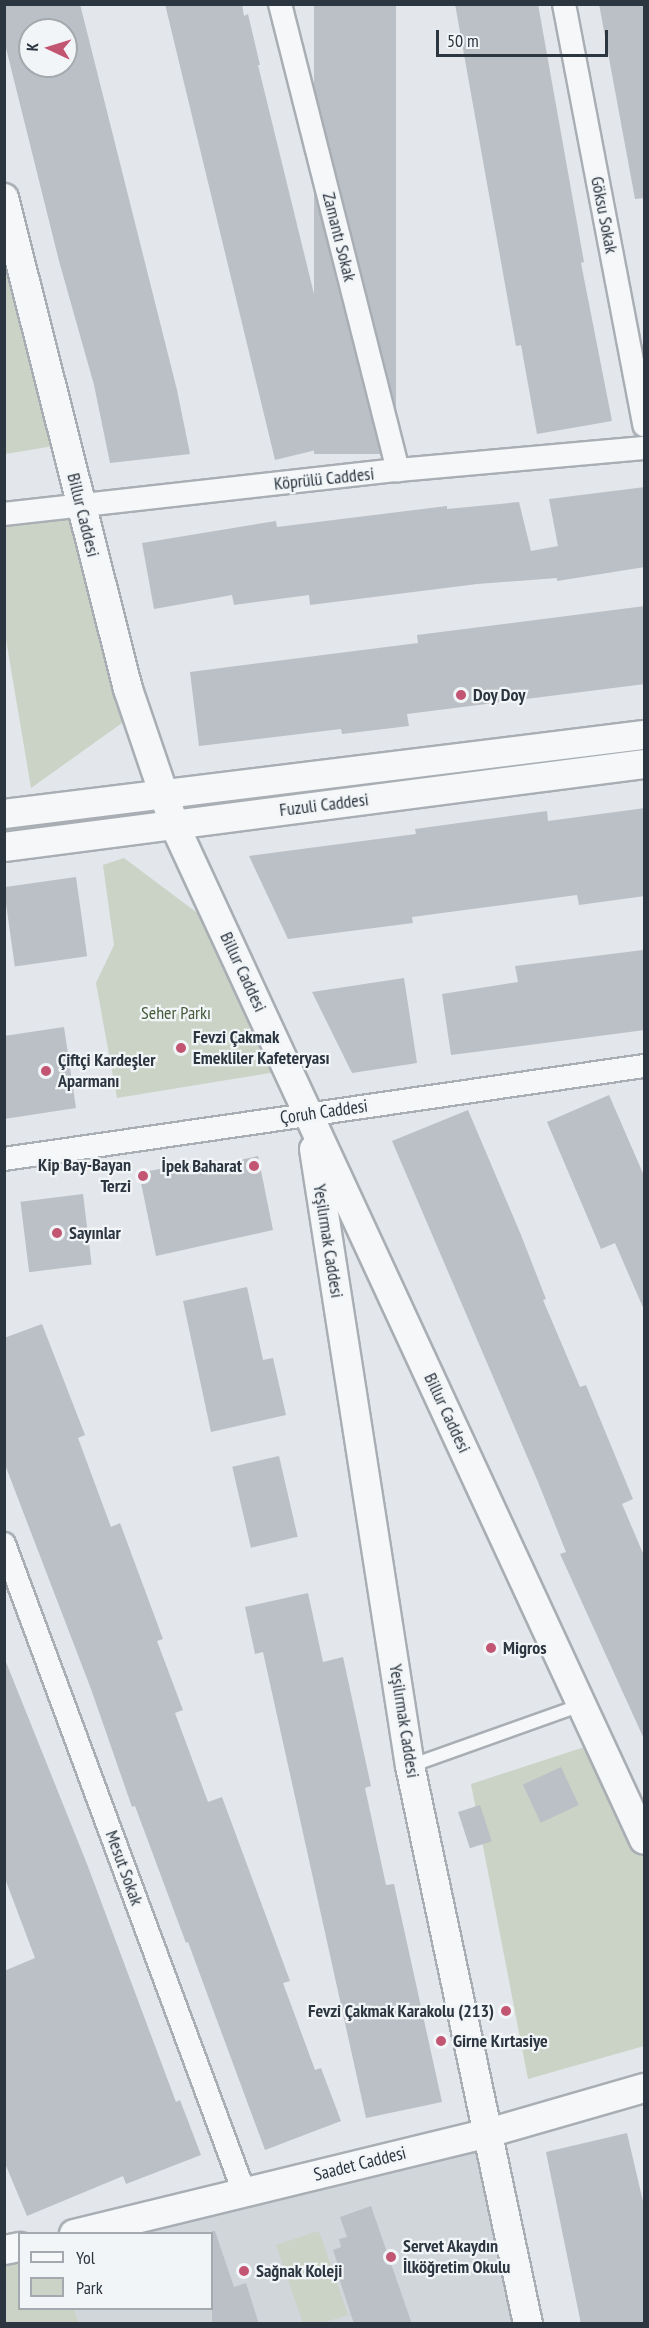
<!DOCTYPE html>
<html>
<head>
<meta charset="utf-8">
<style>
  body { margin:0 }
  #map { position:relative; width:649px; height:2328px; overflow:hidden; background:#e3e6ea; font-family:"PT Sans Narrow",sans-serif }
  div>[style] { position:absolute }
  .built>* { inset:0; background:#d1d6db }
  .green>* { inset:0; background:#cad3c5 }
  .building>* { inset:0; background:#bbc0c6; transform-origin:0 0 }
  .roads { filter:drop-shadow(2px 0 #a8aeb4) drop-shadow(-2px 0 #a8aeb4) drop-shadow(0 2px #a8aeb4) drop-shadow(0 -2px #a8aeb4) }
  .service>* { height:12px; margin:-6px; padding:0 6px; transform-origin:6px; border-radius:6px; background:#f5f7f8 }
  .minor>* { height:22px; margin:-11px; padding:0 11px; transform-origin:11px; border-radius:11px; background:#f5f7f8 }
  .tertiary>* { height:28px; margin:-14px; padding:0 14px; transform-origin:14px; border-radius:14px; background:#f5f7f8 }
  .dots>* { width:16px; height:16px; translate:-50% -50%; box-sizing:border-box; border:3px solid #f2f5f7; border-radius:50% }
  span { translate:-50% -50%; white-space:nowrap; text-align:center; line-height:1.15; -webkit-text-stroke:4.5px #f2f5f7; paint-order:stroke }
  .street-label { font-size:18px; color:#2c3640 }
  .poi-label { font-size:18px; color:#2c3640; font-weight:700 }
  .left { translate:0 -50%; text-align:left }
  .right { translate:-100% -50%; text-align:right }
  .park-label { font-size:18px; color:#455b3b }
  .frame { position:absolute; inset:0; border:6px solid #2c3640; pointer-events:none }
  .legend { position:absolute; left:18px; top:2232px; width:195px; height:78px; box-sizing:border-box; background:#f2f5f7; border:2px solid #a3a9ae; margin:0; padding:8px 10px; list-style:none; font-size:18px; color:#2c3640 }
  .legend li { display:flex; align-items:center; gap:12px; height:30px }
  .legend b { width:30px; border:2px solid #a3a9ae }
  .north { position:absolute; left:18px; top:18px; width:60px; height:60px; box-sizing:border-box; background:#f2f5f7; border:2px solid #a3a9ae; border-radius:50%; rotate:274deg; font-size:16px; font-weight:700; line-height:24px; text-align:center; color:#2c3640 }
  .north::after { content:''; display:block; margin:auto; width:21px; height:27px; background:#c25572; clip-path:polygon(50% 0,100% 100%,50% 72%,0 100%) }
  .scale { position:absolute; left:436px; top:30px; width:172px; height:27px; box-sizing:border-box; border:3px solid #2c3640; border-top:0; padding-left:8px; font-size:18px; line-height:21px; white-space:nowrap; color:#2c3640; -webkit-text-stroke:4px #f2f5f7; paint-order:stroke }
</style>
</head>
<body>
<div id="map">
  <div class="built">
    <i style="clip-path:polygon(487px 2144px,525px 2323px,79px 2324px,74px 2309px,212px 2308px,212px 2234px,99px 2233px)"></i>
  </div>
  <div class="green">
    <i style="clip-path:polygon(4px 195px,66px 444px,5px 454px,4px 454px)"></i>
    <i style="clip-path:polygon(80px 512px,119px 675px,122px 723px,31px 788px,5px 633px,4px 523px)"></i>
    <i style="clip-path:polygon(124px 858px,224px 933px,276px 1072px,117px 1098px,96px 983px,114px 945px,103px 865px)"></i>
    <i style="clip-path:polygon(603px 1741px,644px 1833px,644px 2046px,528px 2079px,471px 1784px)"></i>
    <i style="clip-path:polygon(319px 2231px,348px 2315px,322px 2323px,303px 2323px,276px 2245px)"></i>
    <i style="clip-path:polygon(19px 2255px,20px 2308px,74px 2309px,79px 2323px,5px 2323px,4px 2259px)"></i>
  </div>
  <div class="building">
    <i style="clip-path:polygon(evenodd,4px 4px,80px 4px,177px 390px,190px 454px,110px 463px,94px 385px,59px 261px,4px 40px,4px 4px,30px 30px,66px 30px,66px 66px,30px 66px,30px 30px)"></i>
    <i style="clip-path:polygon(165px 4px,242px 4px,244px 16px,248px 14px,260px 65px,258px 65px,335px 380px,342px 379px,357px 440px,275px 460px)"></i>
    <i style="left:314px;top:4px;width:82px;height:450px"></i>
    <i style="clip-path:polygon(455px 4px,538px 4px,584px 262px,581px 263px,612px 421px,537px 434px,521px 345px,516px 346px)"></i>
    <i style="clip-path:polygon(599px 4px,645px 4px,645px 198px,635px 199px)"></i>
    <i style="clip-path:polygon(645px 487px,645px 567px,557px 581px,557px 578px,477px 584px,310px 605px,309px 595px,234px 605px,232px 595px,154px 609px,142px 543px,276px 521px,277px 527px,447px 506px,447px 509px,519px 502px,531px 551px,558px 546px,549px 499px)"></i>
    <i style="clip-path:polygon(645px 606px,645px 684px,407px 714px,409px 726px,342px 734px,341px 729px,199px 746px,190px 672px,418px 643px,417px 635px)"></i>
    <i style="clip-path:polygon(645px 808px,645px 896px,579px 905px,577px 895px,412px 917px,413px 923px,288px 939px,249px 856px,416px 834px,415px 829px,547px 811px,548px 821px)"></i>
    <i style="left:76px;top:877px;width:80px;height:73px;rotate:82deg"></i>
    <i style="clip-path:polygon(643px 950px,645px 1030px,451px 1055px,442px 994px,518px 982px,515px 966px)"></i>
    <i style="clip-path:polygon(404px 978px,417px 1063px,352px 1073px,312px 992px)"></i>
    <i style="clip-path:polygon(64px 1027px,76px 1108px,4px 1119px,4px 1036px)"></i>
    <i style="clip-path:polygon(609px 1095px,645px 1178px,645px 1312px,615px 1243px,601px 1249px,547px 1122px)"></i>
    <i style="clip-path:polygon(468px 1110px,521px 1235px,546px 1299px,543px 1300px,580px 1387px,586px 1385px,633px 1499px,622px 1504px,645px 1558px,644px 1739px,560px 1554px,566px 1552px,538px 1482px,392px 1141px)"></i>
    <i style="clip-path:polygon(258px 1156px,273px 1230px,156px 1256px,139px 1173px,190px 1163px,192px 1170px)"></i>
    <i style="left:83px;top:1194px;width:71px;height:63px;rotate:83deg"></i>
    <i style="clip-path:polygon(247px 1287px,263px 1360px,273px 1358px,286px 1415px,211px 1432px,183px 1301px)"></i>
    <i style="clip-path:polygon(42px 1324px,85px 1435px,78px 1438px,111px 1527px,120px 1523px,163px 1639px,157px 1641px,183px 1710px,175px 1713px,208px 1802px,222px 1797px,290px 1981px,283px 1983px,315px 2070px,321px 2068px,341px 2121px,265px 2150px,188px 1942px,186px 1943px,135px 1806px,132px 1807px,91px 1689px,4px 1462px,4px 1338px)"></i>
    <i style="left:279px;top:1456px;width:83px;height:48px;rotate:77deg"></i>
    <i style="clip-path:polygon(308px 1593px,323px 1662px,343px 1657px,371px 1786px,365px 1788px,386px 1885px,394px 1884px,442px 2102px,366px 2118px,263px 1652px,255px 1654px,245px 1607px)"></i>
    <i style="clip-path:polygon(4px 1657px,87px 1864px,176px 2102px,180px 2100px,201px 2155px,126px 2184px,123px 2176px,27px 2216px,4px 2161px,4px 1971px,35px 1958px,4px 1876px)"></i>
    <i style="left:561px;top:1767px;width:42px;height:42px;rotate:65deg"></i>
    <i style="left:480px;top:1805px;width:38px;height:23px;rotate:72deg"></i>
    <i style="clip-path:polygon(627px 2133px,645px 2210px,645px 2324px,581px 2324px,546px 2152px)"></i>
    <i style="clip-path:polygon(371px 2206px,412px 2324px,354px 2324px,339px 2278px,342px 2277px,333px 2250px,341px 2247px,339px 2239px,347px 2237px,340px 2217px)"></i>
    <i style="clip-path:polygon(212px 2231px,215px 2231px,234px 2287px,246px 2283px,259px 2324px,212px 2324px)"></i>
  </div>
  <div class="roads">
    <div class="service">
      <i style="left:410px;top:1766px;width:182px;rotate:-19.6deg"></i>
    </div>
    <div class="minor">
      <i style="left:280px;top:4px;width:481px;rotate:75.8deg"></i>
      <i style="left:564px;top:4px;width:429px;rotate:79.2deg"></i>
      <i style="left:4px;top:514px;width:396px;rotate:-6.4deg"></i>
      <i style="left:398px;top:470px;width:247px;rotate:-5.1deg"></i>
      <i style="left:4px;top:1159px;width:647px;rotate:-8.27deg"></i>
      <i style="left:4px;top:1544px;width:691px;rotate:69.68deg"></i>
    </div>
    <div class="tertiary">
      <i style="left:4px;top:198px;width:506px;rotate:75.83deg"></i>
      <i style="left:128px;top:689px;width:143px;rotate:71.2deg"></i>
      <i style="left:174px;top:824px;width:1119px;rotate:65.17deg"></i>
      <i style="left:4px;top:814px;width:645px;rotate:-7.04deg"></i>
      <i style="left:4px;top:847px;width:645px;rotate:-7.39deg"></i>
      <i style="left:314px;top:1149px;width:624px;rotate:81.16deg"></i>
      <i style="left:410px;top:1766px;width:570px;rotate:78.06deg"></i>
      <i style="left:74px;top:2234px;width:426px;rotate:-13.7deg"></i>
      <i style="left:488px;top:2133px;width:162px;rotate:-16.1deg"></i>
      <i style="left:4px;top:2250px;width:16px;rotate:-11deg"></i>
    </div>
  </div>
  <div class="dots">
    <i style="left:461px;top:695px;background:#c25572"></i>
    <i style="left:181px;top:1048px;background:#c25572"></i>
    <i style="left:46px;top:1071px;background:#c25572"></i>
    <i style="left:254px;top:1166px;background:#c25572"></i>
    <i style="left:143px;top:1176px;background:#c25572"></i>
    <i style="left:57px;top:1233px;background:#c25572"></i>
    <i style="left:491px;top:1648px;background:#c25572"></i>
    <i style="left:506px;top:2011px;background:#c25572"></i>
    <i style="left:441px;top:2041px;background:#c25572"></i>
    <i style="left:391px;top:2257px;background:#c25572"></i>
    <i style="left:244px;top:2271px;background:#c25572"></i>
  </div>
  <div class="street-label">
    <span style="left:604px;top:215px;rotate:79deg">Göksu Sokak</span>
    <span style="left:339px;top:237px;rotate:76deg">Zamantı Sokak</span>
    <span style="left:324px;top:479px;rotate:-6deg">Köprülü Caddesi</span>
    <span style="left:83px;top:515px;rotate:76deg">Billur Caddesi</span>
    <span style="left:324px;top:805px;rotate:-7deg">Fuzuli Caddesi</span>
    <span style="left:243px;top:972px;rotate:65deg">Billur Caddesi</span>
    <span style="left:324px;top:1112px;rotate:-8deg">Çoruh Caddesi</span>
    <span style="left:328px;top:1241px;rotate:81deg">Yeşilırmak Caddesi</span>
    <span style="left:447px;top:1413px;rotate:65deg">Billur Caddesi</span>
    <span style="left:404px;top:1721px;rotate:81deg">Yeşilırmak Caddesi</span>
    <span style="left:124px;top:1868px;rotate:70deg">Mesut Sokak</span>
    <span style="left:360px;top:2164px;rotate:-14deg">Saadet Caddesi</span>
  </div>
  <div class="poi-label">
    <span class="left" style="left:473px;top:695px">Doy Doy</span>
    <span class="left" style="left:193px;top:1048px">Fevzi Çakmak<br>Emekliler Kafeteryası</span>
    <span class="left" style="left:58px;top:1071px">Çiftçi Kardeşler<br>Aparmanı</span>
    <span class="right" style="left:131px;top:1176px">Kip Bay-Bayan<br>Terzi</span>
    <span class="right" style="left:242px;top:1166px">İpek Baharat</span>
    <span class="left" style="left:69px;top:1233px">Sayınlar</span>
    <span class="left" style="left:503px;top:1648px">Migros</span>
    <span class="right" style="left:494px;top:2011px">Fevzi Çakmak Karakolu (213)</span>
    <span class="left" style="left:453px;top:2041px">Girne Kırtasiye</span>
    <span class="left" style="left:403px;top:2257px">Servet Akaydın<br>İlköğretim Okulu</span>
    <span class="left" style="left:256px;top:2271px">Sağnak Koleji</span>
  </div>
  <div class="park-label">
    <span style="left:176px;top:1013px">Seher Parkı</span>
  </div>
  <div class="frame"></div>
  <ul class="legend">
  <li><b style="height:8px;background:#f5f7f8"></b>Yol</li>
  <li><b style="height:16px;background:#cad3c5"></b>Park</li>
  </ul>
  <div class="north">K</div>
  <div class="scale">50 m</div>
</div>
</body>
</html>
